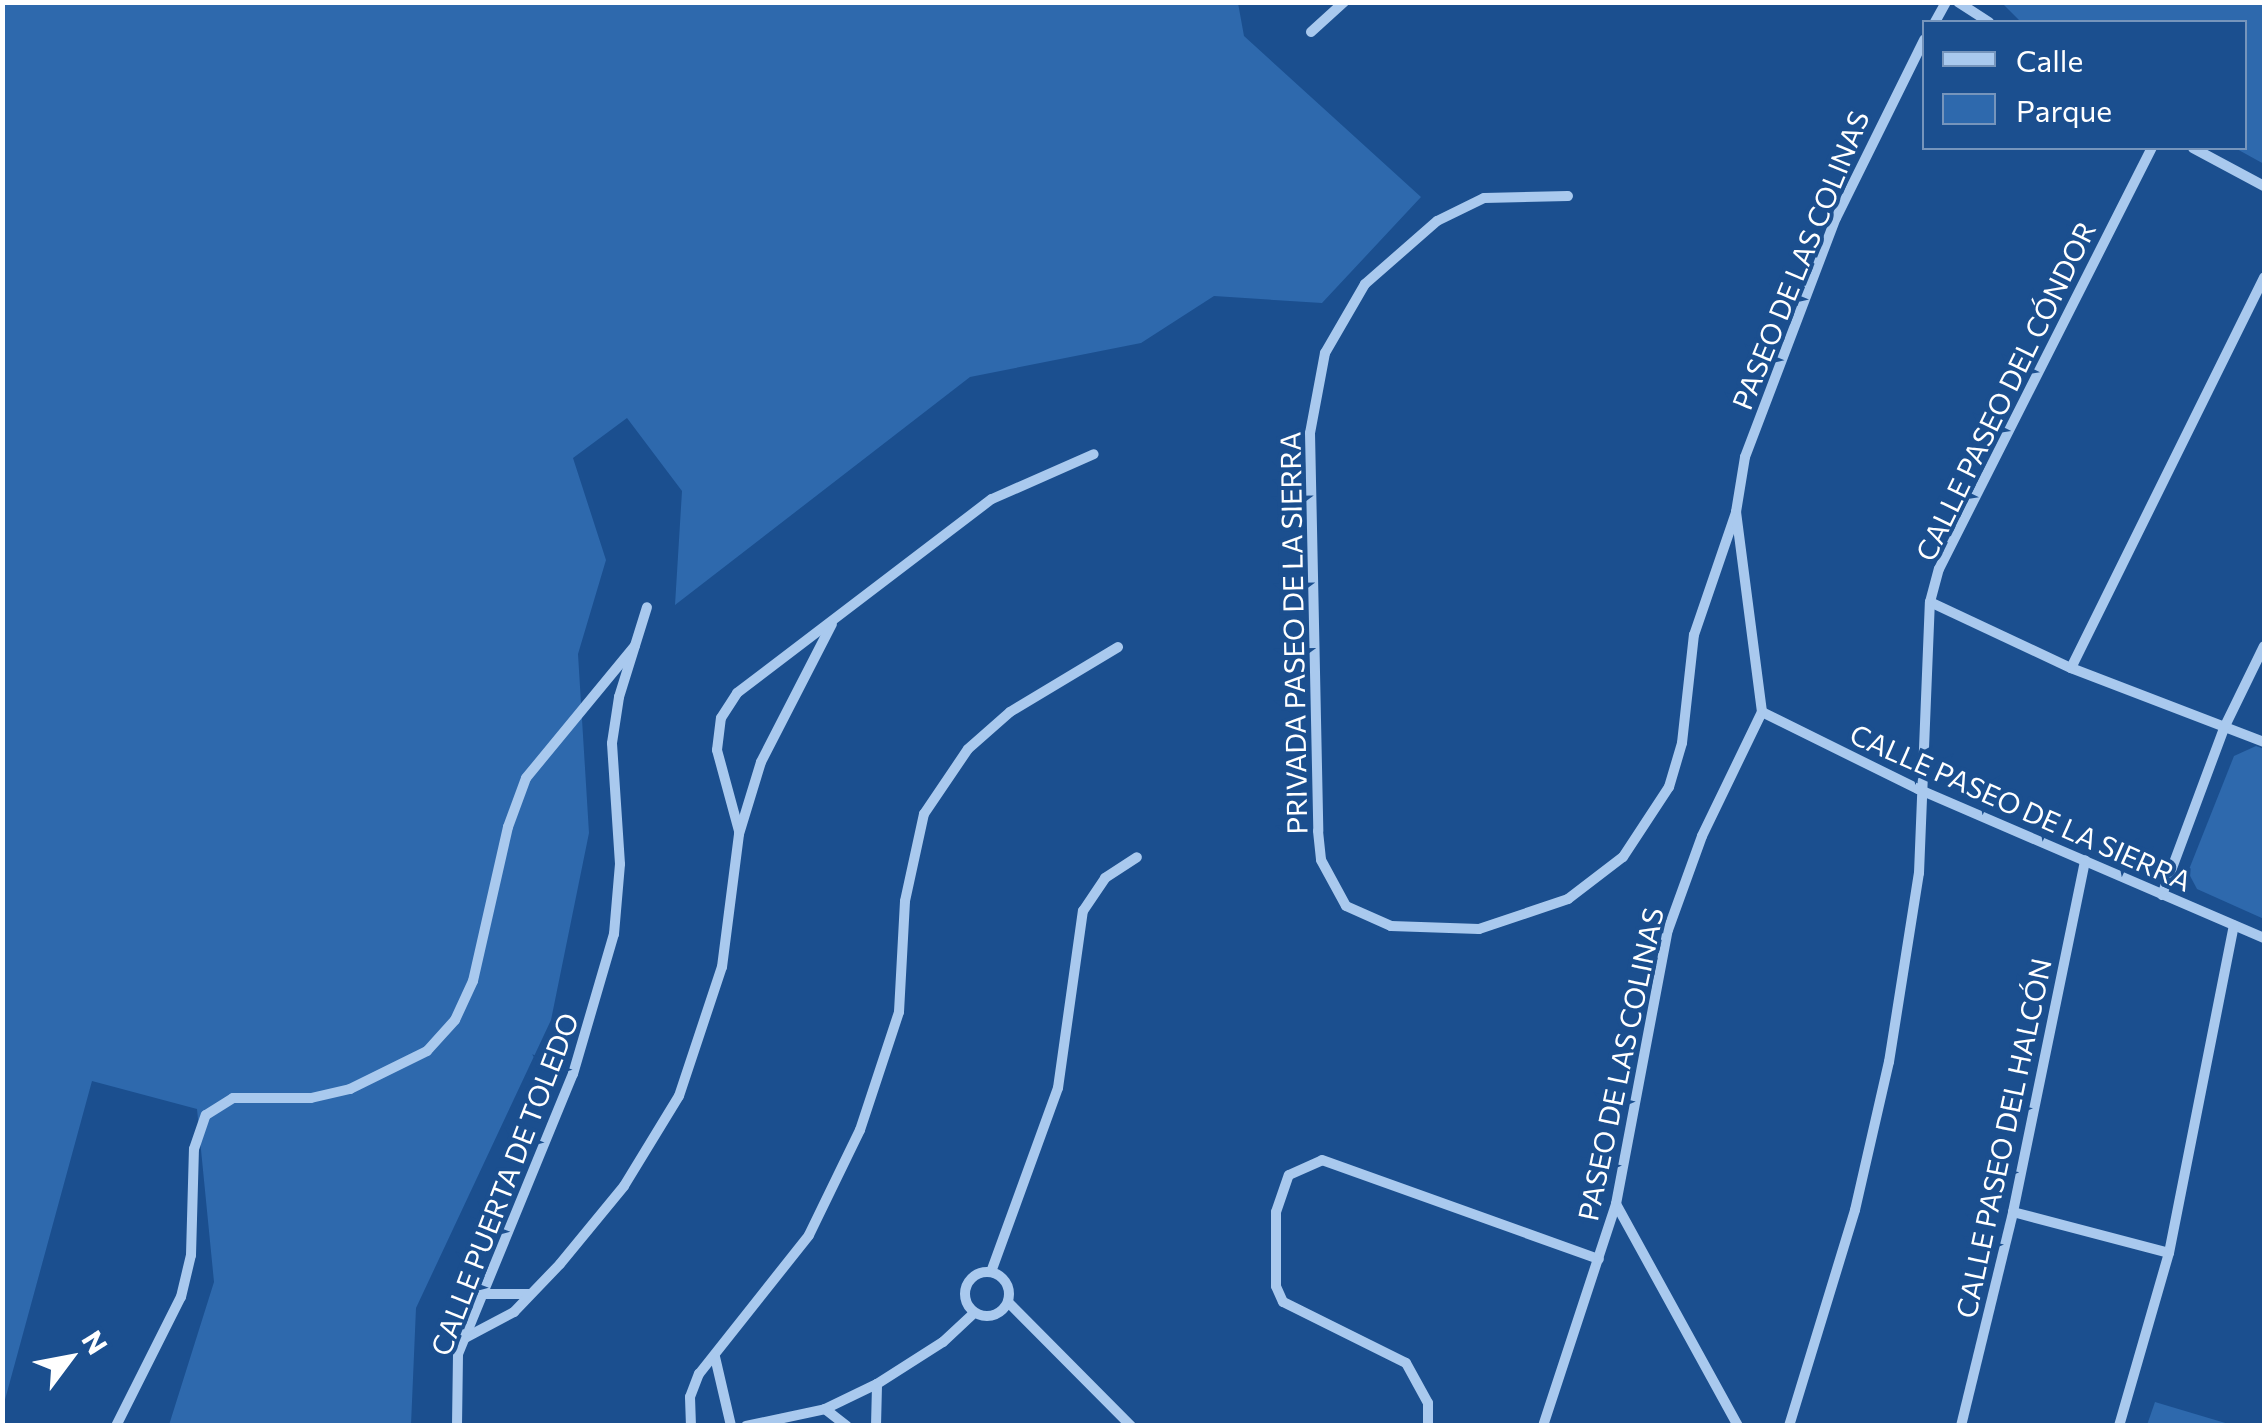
<!DOCTYPE html>
<html>
<head>
<meta charset="utf-8">
<style>
  body { margin:0 }
  #map { position:relative; width:2267px; height:1428px; overflow:hidden; background:#1b4f8f; font-family:Commissioner,sans-serif }
  div>[style] { position:absolute }
  .green>* { inset:0; background:#2e69ad }
  .street>* { height:10px; margin:-5px; padding:0 5px; transform-origin:5px; border-radius:5px; background:#a9c9ee }
  .street>.ring { margin:-5px; padding:0; box-sizing:content-box; background:none; border:10px solid #a9c9ee; border-radius:50% }
  span { translate:-50% -50%; white-space:nowrap; text-align:center; line-height:1.15; -webkit-text-stroke:8px #1b4f8f; paint-order:stroke }
  .street-label { font-size:28px; color:#fff }
  .frame { position:absolute; inset:0; border:5px solid #fff; pointer-events:none }
  .legend { position:absolute; left:1922px; top:20px; width:325px; height:130px; box-sizing:border-box; background:#1b4f8f; border:2px solid #7695bc; margin:0; padding:12px 18px; list-style:none; font-size:30px; color:#fff }
  .legend li { display:flex; align-items:center; gap:20px; height:50px }
  .legend b { width:50px; border:2px solid #7695bc }
  .north { position:absolute; left:20px; top:1308px; width:100px; height:100px; -webkit-text-stroke:8px #1b4f8f; paint-order:stroke; rotate:58deg; font-size:28px; font-weight:700; line-height:40px; text-align:center; color:#fff }
  .north::after { content:''; display:block; margin:auto; width:35px; height:45px; background:#fff; clip-path:polygon(50% 0,100% 100%,50% 72%,0 100%) }
</style>
</head>
<body>
<div id="map">
  <div class="green">
    <i style="clip-path:polygon(3px 3px,1238px 3px,1244px 36px,1421px 197px,1322px 303px,1214px 296px,1141px 343px,970px 377px,675px 605px,682px 491px,627px 418px,573px 458px,606px 560px,578px 654px,589px 833px,551px 1020px,416px 1308px,411px 1425px,169px 1425px,214px 1282px,197px 1109px,92px 1081px,3px 1407px)"></i>
    <i style="clip-path:polygon(2002px 3px,2264px 3px,2264px 164px,2235px 148px,2244px 148px,2244px 22px,2021px 22px)"></i>
    <i style="clip-path:polygon(2256px 746px,2264px 749px,2264px 919px,2197px 889px,2188px 872px,2234px 756px)"></i>
    <i style="clip-path:polygon(2155px 1402px,2232px 1425px,2147px 1425px)"></i>
  </div>
  <div class="street">
    <i style="left:1958px;top:2px;width:37px;rotate:33deg"></i>
    <i style="left:1935px;top:22px;width:23px;rotate:-61deg"></i>
    <i style="left:1311px;top:32px;width:45px;rotate:-42.3deg"></i>
    <i style="left:2193px;top:148px;width:81px;rotate:28.2deg"></i>
    <i style="left:1568px;top:196px;width:84px;rotate:178.6deg"></i>
    <i style="left:1484px;top:198px;width:52px;rotate:153.9deg"></i>
    <i style="left:1437px;top:221px;width:96px;rotate:138.8deg"></i>
    <i style="left:1365px;top:284px;width:80px;rotate:120.1deg"></i>
    <i style="left:1325px;top:353px;width:81px;rotate:100.6deg"></i>
    <i style="left:1310px;top:433px;width:398px;rotate:88.8deg"></i>
    <i style="left:1318px;top:831px;width:29px;rotate:84deg"></i>
    <i style="left:1321px;top:860px;width:52px;rotate:61.5deg"></i>
    <i style="left:1346px;top:906px;width:49px;rotate:24deg"></i>
    <i style="left:1391px;top:926px;width:88px;rotate:2deg"></i>
    <i style="left:1479px;top:929px;width:94px;rotate:-18.6deg"></i>
    <i style="left:1568px;top:899px;width:69px;rotate:-37.4deg"></i>
    <i style="left:1623px;top:857px;width:84px;rotate:-56.7deg"></i>
    <i style="left:1669px;top:787px;width:46px;rotate:-73.5deg"></i>
    <i style="left:1682px;top:743px;width:109px;rotate:-83.7deg"></i>
    <i style="left:1694px;top:635px;width:130px;rotate:-71.1deg"></i>
    <i style="left:1930px;top:602px;width:156px;rotate:25.1deg"></i>
    <i style="left:2071px;top:668px;width:207px;rotate:21deg"></i>
    <i style="left:2071px;top:668px;width:436px;rotate:-63.7deg"></i>
    <i style="left:1762px;top:712px;width:174px;rotate:26.3deg"></i>
    <i style="left:1918px;top:789px;width:377px;rotate:23.3deg"></i>
    <i style="left:739px;top:831px;width:84px;rotate:-105.2deg"></i>
    <i style="left:717px;top:750px;width:32px;rotate:-83deg"></i>
    <i style="left:721px;top:718px;width:30px;rotate:-57deg"></i>
    <i style="left:737px;top:693px;width:320px;rotate:-37.3deg"></i>
    <i style="left:992px;top:499px;width:111px;rotate:-23.8deg"></i>
    <i style="left:2162px;top:895px;width:178px;rotate:-69.6deg"></i>
    <i style="left:2224px;top:728px;width:91px;rotate:-64deg"></i>
    <i style="left:1616px;top:1204px;width:253px;rotate:61.2deg"></i>
    <i style="left:2013px;top:1212px;width:161px;rotate:14.7deg"></i>
    <i class="ring" style="left:965px;top:1272px;width:34px;height:34px"></i>
    <i style="left:991px;top:1272px;width:196px;rotate:-70deg"></i>
    <i style="left:1058px;top:1088px;width:179px;rotate:-82deg"></i>
    <i style="left:1083px;top:911px;width:40px;rotate:-56deg"></i>
    <i style="left:1105px;top:878px;width:38px;rotate:-33deg"></i>
    <i style="left:480px;top:1294px;width:50px"></i>
    <i style="left:1008px;top:1302px;width:175px;rotate:45.2deg"></i>
    <i style="left:463px;top:1339px;width:58px;rotate:-27.9deg"></i>
    <i style="left:514px;top:1312px;width:66px;rotate:-46.2deg"></i>
    <i style="left:560px;top:1264px;width:101px;rotate:-50.6deg"></i>
    <i style="left:624px;top:1186px;width:105px;rotate:-58.6deg"></i>
    <i style="left:679px;top:1096px;width:136px;rotate:-71.6deg"></i>
    <i style="left:722px;top:967px;width:134px;rotate:-82.7deg"></i>
    <i style="left:739px;top:834px;width:75px;rotate:-73deg"></i>
    <i style="left:761px;top:762px;width:155px;rotate:-62.8deg"></i>
    <i style="left:715px;top:1357px;width:71px;rotate:76.9deg"></i>
    <i style="left:825px;top:1409px;width:28px;rotate:38deg"></i>
    <i style="left:116px;top:1426px;width:144px;rotate:-63.3deg"></i>
    <i style="left:181px;top:1297px;width:43px;rotate:-76.6deg"></i>
    <i style="left:191px;top:1255px;width:106px;rotate:-88.4deg"></i>
    <i style="left:194px;top:1149px;width:36px;rotate:-71deg"></i>
    <i style="left:206px;top:1115px;width:32px;rotate:-32deg"></i>
    <i style="left:233px;top:1098px;width:78px"></i>
    <i style="left:311px;top:1098px;width:40px;rotate:-13deg"></i>
    <i style="left:350px;top:1089px;width:86px;rotate:-26.3deg"></i>
    <i style="left:427px;top:1051px;width:42px;rotate:-47.9deg"></i>
    <i style="left:455px;top:1020px;width:43px;rotate:-65.2deg"></i>
    <i style="left:473px;top:981px;width:158px;rotate:-77.2deg"></i>
    <i style="left:508px;top:827px;width:52px;rotate:-69.8deg"></i>
    <i style="left:526px;top:778px;width:171px;rotate:-50.5deg"></i>
    <i style="left:457px;top:1426px;width:72px;rotate:-89.2deg"></i>
    <i style="left:458px;top:1354px;width:303px;rotate:-67.7deg"></i>
    <i style="left:573px;top:1074px;width:146px;rotate:-73.7deg"></i>
    <i style="left:614px;top:934px;width:70px;rotate:-85.1deg"></i>
    <i style="left:620px;top:864px;width:121px;rotate:-93.8deg"></i>
    <i style="left:612px;top:743px;width:47px;rotate:-81.3deg"></i>
    <i style="left:619px;top:697px;width:94px;rotate:-72.7deg"></i>
    <i style="left:691px;top:1426px;width:29px;rotate:-92deg"></i>
    <i style="left:690px;top:1397px;width:25px;rotate:-69deg"></i>
    <i style="left:699px;top:1374px;width:177px;rotate:-51.6deg"></i>
    <i style="left:809px;top:1235px;width:117px;rotate:-64.1deg"></i>
    <i style="left:860px;top:1130px;width:124px;rotate:-71.7deg"></i>
    <i style="left:899px;top:1012px;width:111px;rotate:-86.9deg"></i>
    <i style="left:905px;top:901px;width:89px;rotate:-77.7deg"></i>
    <i style="left:924px;top:814px;width:78px;rotate:-55.9deg"></i>
    <i style="left:968px;top:749px;width:56px;rotate:-41.4deg"></i>
    <i style="left:1010px;top:712px;width:126px;rotate:-31deg"></i>
    <i style="left:746px;top:1426px;width:81px;rotate:-12.1deg"></i>
    <i style="left:825px;top:1409px;width:58px;rotate:-25.7deg"></i>
    <i style="left:877px;top:1384px;width:78px;rotate:-32.5deg"></i>
    <i style="left:943px;top:1342px;width:42px;rotate:-43.1deg"></i>
    <i style="left:876px;top:1426px;width:42px;rotate:-88.6deg"></i>
    <i style="left:1428px;top:1426px;width:23px;rotate:-90deg"></i>
    <i style="left:1428px;top:1403px;width:46px;rotate:-118.8deg"></i>
    <i style="left:1406px;top:1363px;width:137px;rotate:-153.6deg"></i>
    <i style="left:1283px;top:1302px;width:17px;rotate:-114deg"></i>
    <i style="left:1276px;top:1286px;width:74px;rotate:-90deg"></i>
    <i style="left:1276px;top:1212px;width:39px;rotate:-71deg"></i>
    <i style="left:1289px;top:1175px;width:36px;rotate:-24deg"></i>
    <i style="left:1322px;top:1160px;width:294px;rotate:19.7deg"></i>
    <i style="left:1543px;top:1426px;width:234px;rotate:-71.8deg"></i>
    <i style="left:1616px;top:1204px;width:279px;rotate:-79.3deg"></i>
    <i style="left:1668px;top:930px;width:100px;rotate:-70.1deg"></i>
    <i style="left:1702px;top:836px;width:138px;rotate:-64.2deg"></i>
    <i style="left:1762px;top:712px;width:202px;rotate:-97.4deg"></i>
    <i style="left:1736px;top:512px;width:56px;rotate:-80.7deg"></i>
    <i style="left:1745px;top:457px;width:256px;rotate:-69.2deg"></i>
    <i style="left:1836px;top:218px;width:199px;rotate:-63.7deg"></i>
    <i style="left:1789px;top:1426px;width:226px;rotate:-73deg"></i>
    <i style="left:1855px;top:1210px;width:152px;rotate:-77.1deg"></i>
    <i style="left:1889px;top:1062px;width:191px;rotate:-81deg"></i>
    <i style="left:1919px;top:873px;width:271px;rotate:-87.7deg"></i>
    <i style="left:1930px;top:602px;width:34px;rotate:-75deg"></i>
    <i style="left:1939px;top:569px;width:472px;rotate:-63.2deg"></i>
    <i style="left:1961px;top:1426px;width:220px;rotate:-76.3deg"></i>
    <i style="left:2013px;top:1212px;width:359px;rotate:-78.4deg"></i>
    <i style="left:2119px;top:1426px;width:180px;rotate:-73.9deg"></i>
    <i style="left:2169px;top:1253px;width:334px;rotate:-78.8deg"></i>
  </div>
  <div class="street-label">
    <span style="left:1800px;top:260px;rotate:-68deg">PASEO DE LAS COLINAS</span>
    <span style="left:2005px;top:391px;rotate:-64deg">CALLE PASEO DEL CÓNDOR</span>
    <span style="left:1293px;top:633px;rotate:-91deg">PRIVADA PASEO DE LA SIERRA</span>
    <span style="left:2021px;top:807px;rotate:24deg">CALLE PASEO DE LA SIERRA</span>
    <span style="left:1620px;top:1064px;rotate:-78deg">PASEO DE LAS COLINAS</span>
    <span style="left:2003px;top:1138px;rotate:-78deg">CALLE PASEO DEL HALCÓN</span>
    <span style="left:504px;top:1184px;rotate:-69deg">CALLE PUERTA DE TOLEDO</span>
  </div>
  <div class="frame"></div>
  <ul class="legend">
  <li><b style="height:12px;background:#a9c9ee"></b>Calle</li>
  <li><b style="height:28px;background:#2e69ad"></b>Parque</li>
  </ul>
  <div class="north">N</div>
</div>
</body>
</html>
